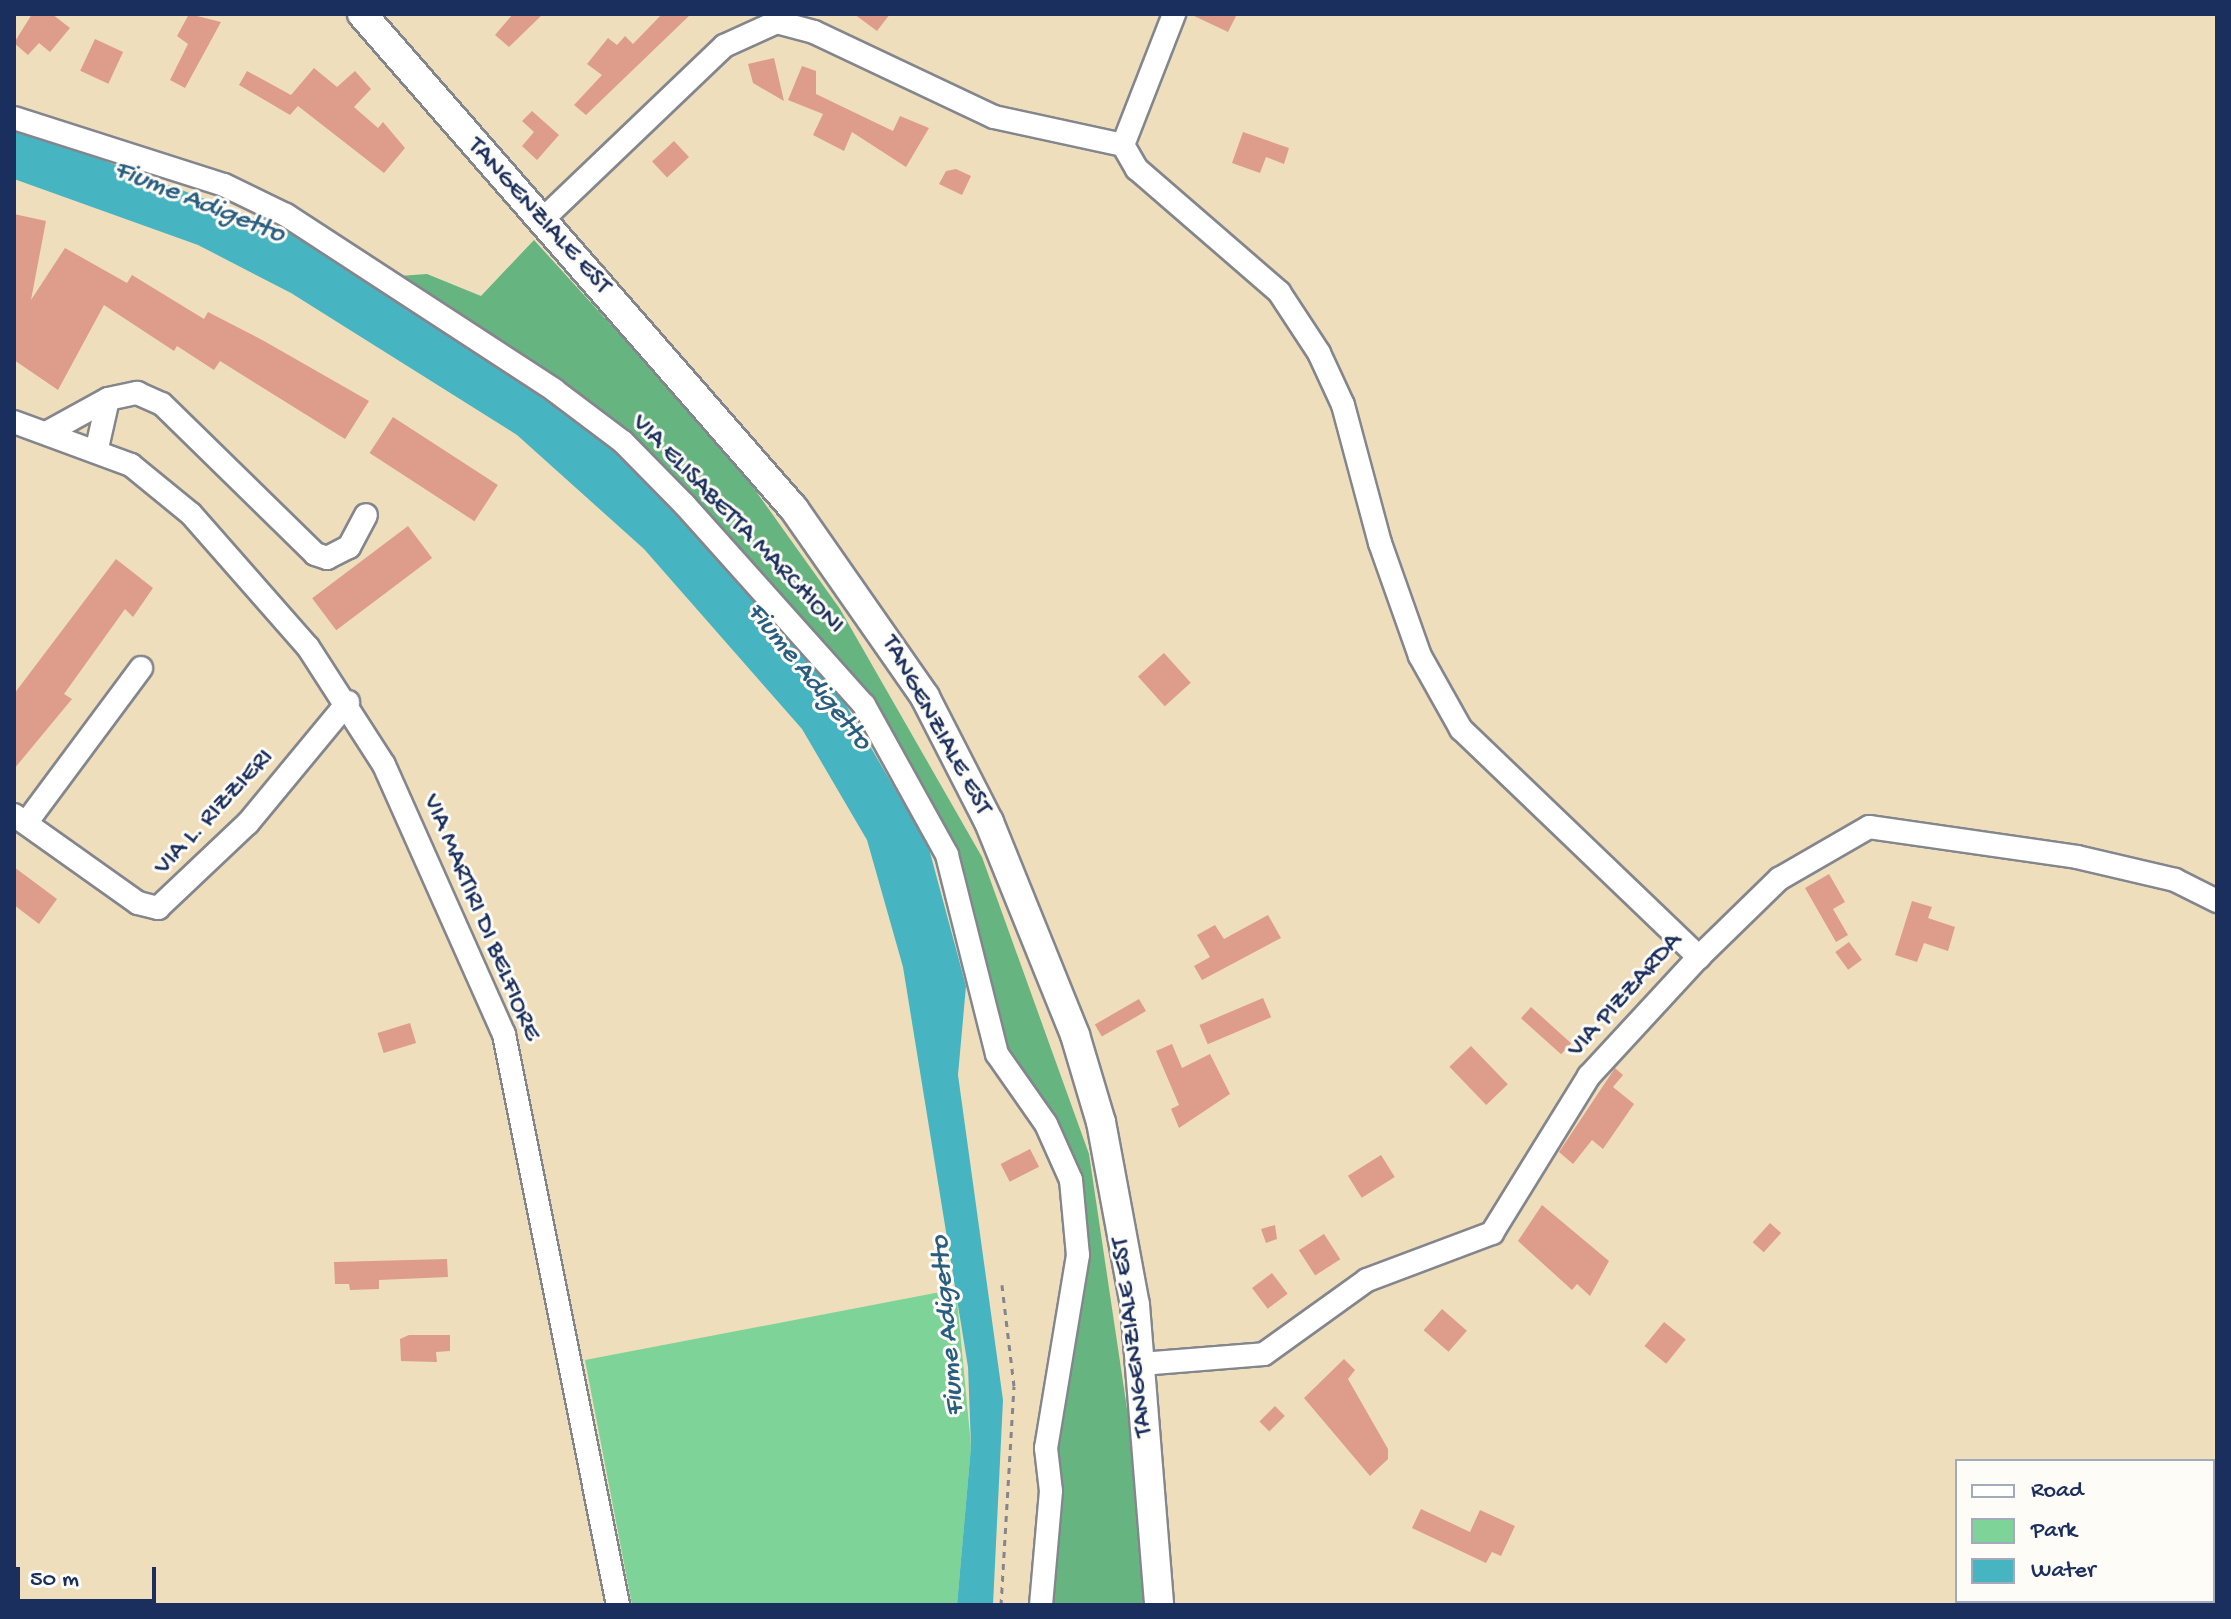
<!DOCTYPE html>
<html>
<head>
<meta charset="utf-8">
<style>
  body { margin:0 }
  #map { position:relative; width:2231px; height:1619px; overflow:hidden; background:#eedebc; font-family:"Gochi Hand",sans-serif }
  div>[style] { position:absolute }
  .green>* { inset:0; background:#7dd398 }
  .forest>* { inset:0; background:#66b580 }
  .water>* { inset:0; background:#47b5c1 }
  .building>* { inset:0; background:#de9d8a; transform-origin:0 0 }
  .path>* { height:3px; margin-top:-1.5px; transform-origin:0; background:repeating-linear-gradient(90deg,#84868d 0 6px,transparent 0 12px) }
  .roads { filter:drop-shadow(2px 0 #84868d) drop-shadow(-2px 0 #84868d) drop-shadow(0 2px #84868d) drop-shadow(0 -2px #84868d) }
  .minor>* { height:22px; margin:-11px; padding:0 11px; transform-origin:11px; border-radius:11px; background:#fff }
  .major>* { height:28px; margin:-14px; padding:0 14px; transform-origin:14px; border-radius:14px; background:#fff }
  span { translate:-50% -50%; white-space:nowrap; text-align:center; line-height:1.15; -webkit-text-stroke:6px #fdfcf7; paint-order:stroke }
  .street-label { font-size:26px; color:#1b2f5e }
  .water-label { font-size:28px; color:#2a5e81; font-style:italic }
  .frame { position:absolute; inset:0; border:16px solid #1b2f5e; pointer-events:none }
  .legend { position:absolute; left:1955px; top:1459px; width:260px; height:144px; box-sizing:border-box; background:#fdfcf7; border:2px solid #a3aaba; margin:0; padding:10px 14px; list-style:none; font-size:24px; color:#1b2f5e }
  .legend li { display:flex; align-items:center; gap:16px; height:40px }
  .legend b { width:40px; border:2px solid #a3aaba }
  .scale { position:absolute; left:16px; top:1567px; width:140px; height:36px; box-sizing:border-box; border:4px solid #1b2f5e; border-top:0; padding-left:10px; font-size:24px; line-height:28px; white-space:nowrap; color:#1b2f5e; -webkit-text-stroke:6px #fdfcf7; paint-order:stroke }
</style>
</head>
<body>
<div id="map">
  <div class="green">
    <i style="clip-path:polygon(956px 1289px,971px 1446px,957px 1605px,632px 1605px,585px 1360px)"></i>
  </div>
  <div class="forest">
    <i style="clip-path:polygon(534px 240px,733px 459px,840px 609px,982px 857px,1089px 1154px,1136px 1469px,1143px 1605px,1046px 1605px,1050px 1448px,1076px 1182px,1002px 1052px,955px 856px,814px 632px,677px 481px,586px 400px,399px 276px,427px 274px,481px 296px)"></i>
  </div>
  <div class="water">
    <i style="clip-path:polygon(14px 126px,291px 232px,417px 305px,607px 438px,719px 548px,833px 683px,928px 845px,966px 986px,958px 1075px,1003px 1400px,993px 1605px,957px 1605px,971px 1446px,968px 1367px,903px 967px,867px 840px,802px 729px,644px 549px,517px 435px,291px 293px,198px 245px,14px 179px)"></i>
  </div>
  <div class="building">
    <i style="clip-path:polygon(32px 14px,52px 14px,70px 28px,50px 52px,39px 43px,28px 55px,14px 43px)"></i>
    <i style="clip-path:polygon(189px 14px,221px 22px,185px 88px,170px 80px,188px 44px,177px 36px)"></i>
    <i style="clip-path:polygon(513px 14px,543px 14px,509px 47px,495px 35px)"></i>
    <i style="clip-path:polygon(662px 14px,691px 14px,586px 115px,574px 105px,602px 75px,587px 64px,608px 38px,617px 45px,625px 36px,633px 44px)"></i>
    <i style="clip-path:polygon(854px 14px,890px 14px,877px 31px)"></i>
    <i style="clip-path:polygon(1190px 14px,1237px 14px,1228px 32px)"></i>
    <i style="left:95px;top:39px;width:31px;height:35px;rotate:25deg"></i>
    <i style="clip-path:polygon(774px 58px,784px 101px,753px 83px,748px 64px)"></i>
    <i style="clip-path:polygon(802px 66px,816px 71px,816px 94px,893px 131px,900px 116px,929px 128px,906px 167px,852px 132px,844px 151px,813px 135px,823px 114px,788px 100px)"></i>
    <i style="clip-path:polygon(314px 68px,337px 87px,355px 71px,371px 89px,354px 107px,378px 128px,383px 122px,405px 148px,384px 173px,298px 106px,290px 115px,239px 85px,247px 71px,291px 95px)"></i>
    <i style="clip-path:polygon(532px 111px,559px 135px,537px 160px,522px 146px,534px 132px,522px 121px)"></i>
    <i style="clip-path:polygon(1243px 132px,1289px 148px,1284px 164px,1266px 157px,1260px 173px,1232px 163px)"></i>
    <i style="left:674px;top:141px;width:22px;height:30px;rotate:47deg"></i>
    <i style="clip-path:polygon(956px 169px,971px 176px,962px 195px,939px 184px,946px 171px)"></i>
    <i style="clip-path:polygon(14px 214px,46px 221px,31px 300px,65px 248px,127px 283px,132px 275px,204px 319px,208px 312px,264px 341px,369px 401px,345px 439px,220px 361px,214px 370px,177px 346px,174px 351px,104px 305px,58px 390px,14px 360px)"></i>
    <i style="left:393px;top:417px;width:125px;height:43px;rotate:33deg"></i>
    <i style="left:408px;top:526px;width:40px;height:120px;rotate:53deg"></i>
    <i style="clip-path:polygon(116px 559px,153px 588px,133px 617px,125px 609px,64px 694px,72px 699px,14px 769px,14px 694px)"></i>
    <i style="left:1164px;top:653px;width:40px;height:35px;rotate:48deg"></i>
    <i style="clip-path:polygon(14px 867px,57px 899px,39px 924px,14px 905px)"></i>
    <i style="clip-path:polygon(1829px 874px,1845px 902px,1833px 909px,1848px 935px,1836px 942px,1805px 888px)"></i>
    <i style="clip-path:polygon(1912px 901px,1932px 907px,1928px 918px,1955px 927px,1948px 951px,1924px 943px,1917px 962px,1895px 955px)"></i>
    <i style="clip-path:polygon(1268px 915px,1281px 938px,1202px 980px,1194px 966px,1210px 957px,1197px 935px,1215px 925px,1224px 939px)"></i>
    <i style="left:1849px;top:942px;width:22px;height:17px;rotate:54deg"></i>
    <i style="left:1263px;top:998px;width:21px;height:69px;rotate:67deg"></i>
    <i style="left:1139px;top:999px;width:14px;height:51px;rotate:60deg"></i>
    <i style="left:1531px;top:1007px;width:54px;height:15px;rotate:42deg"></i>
    <i style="left:410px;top:1023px;width:21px;height:34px;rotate:73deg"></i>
    <i style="clip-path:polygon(1172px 1044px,1182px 1068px,1210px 1054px,1230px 1094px,1179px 1128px,1171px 1109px,1179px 1105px,1156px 1051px)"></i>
    <i style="left:1471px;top:1046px;width:53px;height:30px;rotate:46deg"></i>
    <i style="clip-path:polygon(1615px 1068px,1623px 1075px,1613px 1087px,1634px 1104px,1603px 1149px,1592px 1140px,1573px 1164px,1559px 1152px)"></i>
    <i style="left:1030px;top:1149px;width:20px;height:33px;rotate:63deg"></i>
    <i style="left:1381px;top:1155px;width:26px;height:39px;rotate:58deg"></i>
    <i style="clip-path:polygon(1542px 1205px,1609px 1261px,1590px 1296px,1577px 1284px,1572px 1290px,1518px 1241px)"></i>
    <i style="left:1770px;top:1223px;width:15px;height:26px;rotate:42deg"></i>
    <i style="clip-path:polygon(1275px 1225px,1277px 1239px,1266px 1243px,1261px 1229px)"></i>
    <i style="left:1324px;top:1234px;width:30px;height:30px;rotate:57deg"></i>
    <i style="clip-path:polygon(447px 1259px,448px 1277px,379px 1280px,379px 1289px,350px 1290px,349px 1284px,335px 1284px,334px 1262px)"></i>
    <i style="left:1272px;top:1273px;width:26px;height:25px;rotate:53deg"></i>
    <i style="left:1442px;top:1309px;width:33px;height:28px;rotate:41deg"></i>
    <i style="left:1664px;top:1322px;width:28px;height:31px;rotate:39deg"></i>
    <i style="clip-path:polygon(409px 1335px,450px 1335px,450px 1351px,436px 1352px,437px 1362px,401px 1361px,400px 1339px)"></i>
    <i style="clip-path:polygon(1344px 1359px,1355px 1370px,1348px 1379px,1388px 1449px,1388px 1459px,1370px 1476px,1304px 1398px)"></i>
    <i style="left:1275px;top:1406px;width:14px;height:22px;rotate:45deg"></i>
    <i style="clip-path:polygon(1421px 1509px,1470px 1532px,1480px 1510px,1515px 1526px,1501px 1556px,1492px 1552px,1486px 1563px,1412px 1528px)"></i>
  </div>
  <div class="path">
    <i style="left:1001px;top:1605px;width:219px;rotate:-86.6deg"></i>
    <i style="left:1014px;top:1386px;width:102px;rotate:-96.8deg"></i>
  </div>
  <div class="roads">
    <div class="minor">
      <i style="left:14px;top:118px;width:220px;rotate:17.7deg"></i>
      <i style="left:224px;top:185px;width:69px;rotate:25.8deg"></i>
      <i style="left:286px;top:215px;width:320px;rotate:33.1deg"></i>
      <i style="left:554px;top:390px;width:86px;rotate:37deg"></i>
      <i style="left:623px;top:442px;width:88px;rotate:45.5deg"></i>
      <i style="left:685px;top:505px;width:268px;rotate:48.2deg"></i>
      <i style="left:864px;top:705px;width:171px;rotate:61deg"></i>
      <i style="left:947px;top:855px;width:205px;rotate:75.9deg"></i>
      <i style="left:997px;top:1054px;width:85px;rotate:55deg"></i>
      <i style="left:1046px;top:1124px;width:61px;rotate:65.9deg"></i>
      <i style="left:1071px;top:1180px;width:75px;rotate:84.7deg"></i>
      <i style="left:1078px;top:1255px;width:196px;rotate:99.4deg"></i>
      <i style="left:1046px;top:1448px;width:43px;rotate:83.4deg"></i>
      <i style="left:1051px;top:1491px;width:114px;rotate:95deg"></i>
      <i style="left:1123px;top:145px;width:141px;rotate:-68.7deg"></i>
      <i style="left:541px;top:221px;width:253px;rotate:-43.7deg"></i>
      <i style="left:724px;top:46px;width:58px;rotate:-24.4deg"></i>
      <i style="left:777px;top:22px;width:38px;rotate:15deg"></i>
      <i style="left:814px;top:32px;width:199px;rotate:25.3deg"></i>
      <i style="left:994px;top:117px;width:132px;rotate:12.2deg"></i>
      <i style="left:1123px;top:145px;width:28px;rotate:60deg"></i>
      <i style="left:1137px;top:169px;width:188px;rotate:40.9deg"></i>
      <i style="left:1279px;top:292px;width:73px;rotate:56.7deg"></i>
      <i style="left:1319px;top:353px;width:57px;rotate:65.2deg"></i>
      <i style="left:1343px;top:405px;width:143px;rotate:75deg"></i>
      <i style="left:1380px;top:543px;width:120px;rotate:70.5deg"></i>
      <i style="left:1420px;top:656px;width:84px;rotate:60.7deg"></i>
      <i style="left:1461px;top:729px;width:330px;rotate:43.8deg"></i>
      <i style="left:14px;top:422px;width:125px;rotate:20.2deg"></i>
      <i style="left:131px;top:465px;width:77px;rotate:39.2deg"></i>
      <i style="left:191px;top:514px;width:177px;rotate:48.7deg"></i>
      <i style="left:308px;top:647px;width:140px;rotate:57.2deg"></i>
      <i style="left:384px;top:765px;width:295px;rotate:66deg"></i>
      <i style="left:504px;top:1034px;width:582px;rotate:78.71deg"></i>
      <i style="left:50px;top:431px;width:66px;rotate:-28.9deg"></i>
      <i style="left:108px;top:399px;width:30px;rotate:-12deg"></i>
      <i style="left:137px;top:393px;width:27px;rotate:24deg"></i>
      <i style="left:162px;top:404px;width:214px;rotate:44.4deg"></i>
      <i style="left:315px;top:554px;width:13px;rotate:18deg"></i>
      <i style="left:327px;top:558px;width:25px;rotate:-27deg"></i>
      <i style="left:349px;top:547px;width:36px;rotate:-62deg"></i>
      <i style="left:97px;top:448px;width:50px;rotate:-77.3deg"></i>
      <i style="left:14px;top:815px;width:152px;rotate:35.4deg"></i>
      <i style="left:138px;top:903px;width:21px;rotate:14deg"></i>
      <i style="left:158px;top:908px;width:124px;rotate:-43.4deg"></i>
      <i style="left:248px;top:823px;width:157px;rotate:-50.4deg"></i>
      <i style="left:26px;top:823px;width:193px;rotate:-53.4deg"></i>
      <i style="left:1141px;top:1364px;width:123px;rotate:-4.6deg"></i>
      <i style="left:1264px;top:1354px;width:127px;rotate:-35.7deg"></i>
      <i style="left:1367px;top:1280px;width:134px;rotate:-20.6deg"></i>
      <i style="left:1492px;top:1233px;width:185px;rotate:-58.3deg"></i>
      <i style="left:1589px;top:1076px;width:162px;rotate:-47.3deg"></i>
      <i style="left:1699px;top:957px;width:112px;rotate:-44.3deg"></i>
      <i style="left:1779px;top:879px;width:104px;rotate:-30deg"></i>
      <i style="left:1869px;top:827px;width:210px;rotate:8.2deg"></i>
      <i style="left:2077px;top:857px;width:101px;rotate:13.2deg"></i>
      <i style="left:2175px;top:880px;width:47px;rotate:26.6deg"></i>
    </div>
    <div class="major">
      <i style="left:362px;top:14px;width:657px;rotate:48.89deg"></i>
      <i style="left:794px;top:509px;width:229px;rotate:55.1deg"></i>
      <i style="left:925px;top:697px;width:140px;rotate:62.9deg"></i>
      <i style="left:989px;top:822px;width:230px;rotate:68deg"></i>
      <i style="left:1075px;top:1035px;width:91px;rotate:73.4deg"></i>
      <i style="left:1101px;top:1122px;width:186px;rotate:79.5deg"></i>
      <i style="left:1135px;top:1305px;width:301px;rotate:85.4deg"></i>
    </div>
  </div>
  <div class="street-label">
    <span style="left:538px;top:217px;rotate:48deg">TANGENZIALE EST</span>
    <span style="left:737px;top:525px;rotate:46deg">VIA ELISABETTA MARCHIONI</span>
    <span style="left:935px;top:726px;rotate:61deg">TANGENZIALE EST</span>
    <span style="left:215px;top:813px;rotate:-47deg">VIA L. RIZZIERI</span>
    <span style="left:480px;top:918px;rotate:67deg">VIA MARTIRI DI BELFIORE</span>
    <span style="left:1626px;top:996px;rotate:-48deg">VIA PIZZARDA</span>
    <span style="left:1134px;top:1337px;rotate:-97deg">TANGENZIALE EST</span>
  </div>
  <div class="water-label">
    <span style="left:199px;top:203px;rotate:22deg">Fiume Adigetto</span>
    <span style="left:808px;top:677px;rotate:51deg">Fiume Adigetto</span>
    <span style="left:949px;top:1326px;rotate:-95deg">Fiume Adigetto</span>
  </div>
  <div class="frame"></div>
  <ul class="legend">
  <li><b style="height:10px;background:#fff"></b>Road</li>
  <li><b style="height:22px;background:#7dd398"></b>Park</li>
  <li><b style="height:22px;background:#47b5c1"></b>Water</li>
  </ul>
  <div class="scale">50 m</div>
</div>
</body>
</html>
